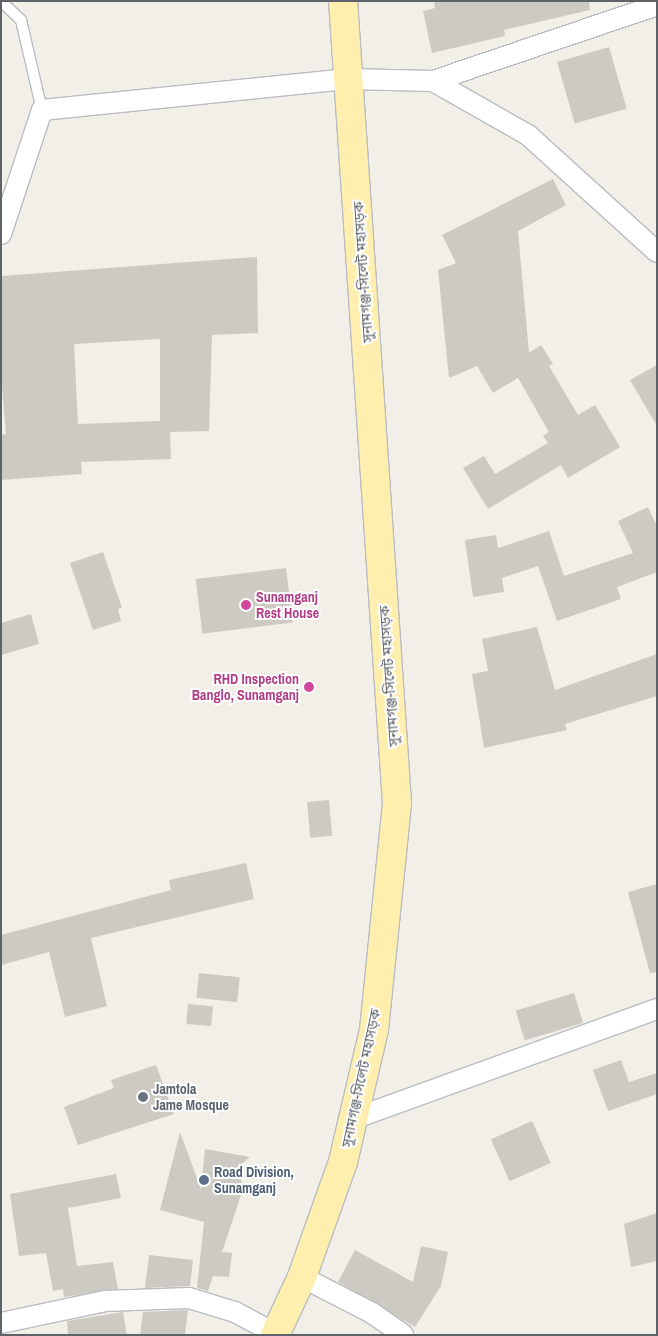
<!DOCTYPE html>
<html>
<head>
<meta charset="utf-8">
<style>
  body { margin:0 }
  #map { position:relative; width:658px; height:1336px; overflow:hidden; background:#f1efe7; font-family:"Archivo Narrow","Noto Sans Bengali",sans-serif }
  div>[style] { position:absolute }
  .building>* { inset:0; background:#cdcac4; transform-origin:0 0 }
  .roads { filter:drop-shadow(1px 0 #b9bdc1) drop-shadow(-1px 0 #b9bdc1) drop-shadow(0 1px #b9bdc1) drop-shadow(0 -1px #b9bdc1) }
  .service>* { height:10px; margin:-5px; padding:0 5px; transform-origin:5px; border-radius:5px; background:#fff }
  .minor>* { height:20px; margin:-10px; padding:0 10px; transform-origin:10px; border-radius:10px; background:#fff }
  .primary>* { height:28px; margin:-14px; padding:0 14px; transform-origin:14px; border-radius:14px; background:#ffefae }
  .dots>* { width:14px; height:14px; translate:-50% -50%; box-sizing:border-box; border:2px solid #fff; border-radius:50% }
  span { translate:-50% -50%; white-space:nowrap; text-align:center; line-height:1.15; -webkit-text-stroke:4px #fff; paint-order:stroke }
  .street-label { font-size:14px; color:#5e6368 }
  .hotel-label { font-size:14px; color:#b23c85; font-weight:700 }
  .left { translate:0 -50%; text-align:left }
  .right { translate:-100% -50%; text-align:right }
  .worship-label { font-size:14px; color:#5b616d; font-weight:700 }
  .service-label { font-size:14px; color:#4e5e75; font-weight:700 }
  .frame { position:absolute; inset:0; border:2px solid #5e6368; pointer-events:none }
</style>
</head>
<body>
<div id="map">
  <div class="building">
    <i style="clip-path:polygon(434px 1px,589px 1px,590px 10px,504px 30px,505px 36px,432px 53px,423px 11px,435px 8px)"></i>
    <i style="left:609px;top:47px;width:64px;height:54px;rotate:74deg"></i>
    <i style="clip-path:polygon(553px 179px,566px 205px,518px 231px,529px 353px,541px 345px,553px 364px,549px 366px,578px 415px,595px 405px,620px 447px,568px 478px,561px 465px,488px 509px,463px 468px,484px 456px,495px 474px,548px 443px,543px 436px,549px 432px,518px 378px,493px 393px,477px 366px,449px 378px,438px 270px,456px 263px,442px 235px)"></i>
    <i style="clip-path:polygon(evenodd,257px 257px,258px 333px,212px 335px,209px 431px,170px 432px,171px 459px,81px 462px,82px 474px,1px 480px,1px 435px,6px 434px,1px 374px,1px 276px,257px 257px,160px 339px,160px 421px,78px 424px,74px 344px,160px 339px)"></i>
    <i style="clip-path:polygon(657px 365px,657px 426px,630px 380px)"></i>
    <i style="clip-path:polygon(648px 507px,657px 526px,657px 572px,617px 587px,621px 599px,557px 621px,538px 566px,502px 578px,504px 592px,473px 597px,465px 540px,496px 535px,498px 548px,549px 531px,564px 576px,633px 553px,618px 521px)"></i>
    <i style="clip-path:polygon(103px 552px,122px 608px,118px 609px,121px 621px,93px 630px,70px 563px)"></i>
    <i style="left:286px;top:568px;width:55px;height:91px;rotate:83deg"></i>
    <i style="clip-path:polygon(31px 614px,39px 644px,1px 655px,1px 623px)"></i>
    <i style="clip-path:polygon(537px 627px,555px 690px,657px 654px,657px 696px,565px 724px,567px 730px,484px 748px,472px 674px,488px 671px,482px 639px)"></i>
    <i style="left:329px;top:800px;width:36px;height:22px;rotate:85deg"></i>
    <i style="clip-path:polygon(246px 863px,254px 899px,91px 938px,107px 1006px,65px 1017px,49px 952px,1px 965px,1px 935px,171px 890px,169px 880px)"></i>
    <i style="clip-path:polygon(657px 884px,657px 972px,650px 973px,628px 892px)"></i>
    <i style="left:199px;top:973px;width:41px;height:25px;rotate:6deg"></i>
    <i style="left:574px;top:993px;width:31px;height:61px;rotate:73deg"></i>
    <i style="left:188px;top:1004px;width:25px;height:20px;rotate:5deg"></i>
    <i style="clip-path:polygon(621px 1060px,629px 1082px,657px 1073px,657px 1094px,608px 1111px,593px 1070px)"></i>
    <i style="clip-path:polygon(156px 1065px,174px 1114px,78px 1145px,64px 1107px,114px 1088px,111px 1080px)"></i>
    <i style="left:532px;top:1121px;width:46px;height:45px;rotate:66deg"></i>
    <i style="clip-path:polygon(180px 1132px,201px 1189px,205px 1149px,250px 1157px,235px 1169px,244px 1186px,222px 1252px,232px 1253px,229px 1277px,213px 1276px,208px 1291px,197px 1288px,204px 1222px,160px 1210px)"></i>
    <i style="clip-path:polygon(116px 1174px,121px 1198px,68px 1208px,77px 1266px,113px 1262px,118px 1289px,64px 1297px,63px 1289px,53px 1291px,46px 1253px,19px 1256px,10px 1194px)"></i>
    <i style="clip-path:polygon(657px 1213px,657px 1261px,631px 1267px,624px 1224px)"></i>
    <i style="clip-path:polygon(421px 1246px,448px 1252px,441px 1286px,415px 1327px,338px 1282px,355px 1250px,413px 1282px)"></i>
    <i style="clip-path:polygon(149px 1255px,193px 1260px,190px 1286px,145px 1288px)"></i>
    <i style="clip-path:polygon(188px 1310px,185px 1335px,140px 1335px,143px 1312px)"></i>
    <i style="clip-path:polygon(123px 1312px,127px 1335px,68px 1335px,67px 1321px)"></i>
  </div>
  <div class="roads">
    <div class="service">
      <i style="left:1px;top:1px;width:28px;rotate:44deg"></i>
      <i style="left:21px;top:20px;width:92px;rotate:76.9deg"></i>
    </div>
    <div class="minor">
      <i style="left:433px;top:81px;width:237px;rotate:-18.7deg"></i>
      <i style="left:1px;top:234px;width:131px;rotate:-71.7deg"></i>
      <i style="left:42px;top:110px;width:308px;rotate:-5.8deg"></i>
      <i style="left:348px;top:79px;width:85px;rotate:1.3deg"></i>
      <i style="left:433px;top:81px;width:109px;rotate:29.6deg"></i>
      <i style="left:528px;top:135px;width:174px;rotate:42.2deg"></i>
      <i style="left:353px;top:1119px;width:323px;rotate:-19.9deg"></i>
      <i style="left:302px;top:1277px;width:79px;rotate:27.2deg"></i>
      <i style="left:372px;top:1313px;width:38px;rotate:35deg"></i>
      <i style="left:1px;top:1323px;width:106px;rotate:-11.9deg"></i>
      <i style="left:105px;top:1301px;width:84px;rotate:-2deg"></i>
      <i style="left:189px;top:1298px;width:48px;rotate:16.9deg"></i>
      <i style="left:235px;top:1312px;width:47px;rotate:28.2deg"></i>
    </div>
    <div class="primary">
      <i style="left:275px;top:1335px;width:64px;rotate:-65deg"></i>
      <i style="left:302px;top:1277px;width:122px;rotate:-70.4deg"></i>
      <i style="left:343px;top:1162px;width:136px;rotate:-76.8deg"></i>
      <i style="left:374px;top:1030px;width:228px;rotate:-84.2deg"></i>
      <i style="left:397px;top:803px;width:804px;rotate:-93.85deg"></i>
    </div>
  </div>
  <div class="dots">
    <i style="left:246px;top:605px;background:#d1479c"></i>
    <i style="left:309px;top:687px;background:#d1479c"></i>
    <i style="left:143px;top:1097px;background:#6b7280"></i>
    <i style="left:204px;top:1180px;background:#5c6f8a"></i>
  </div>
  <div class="street-label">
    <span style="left:363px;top:272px;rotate:-94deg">সুনামগঞ্জ-সিলেট মহাসড়ক</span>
    <span style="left:389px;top:676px;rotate:-94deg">সুনামগঞ্জ-সিলেট মহাসড়ক</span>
    <span style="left:361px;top:1078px;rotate:-78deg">সুনামগঞ্জ-সিলেট মহাসড়ক</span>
  </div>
  <div class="hotel-label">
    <span class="left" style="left:256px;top:605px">Sunamganj<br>Rest House</span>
    <span class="right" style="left:299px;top:687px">RHD Inspection<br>Banglo, Sunamganj</span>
  </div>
  <div class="worship-label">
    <span class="left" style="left:153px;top:1097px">Jamtola<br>Jame Mosque</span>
  </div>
  <div class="service-label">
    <span class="left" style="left:214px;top:1180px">Road Division,<br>Sunamganj</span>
  </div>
  <div class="frame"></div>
</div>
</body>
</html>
